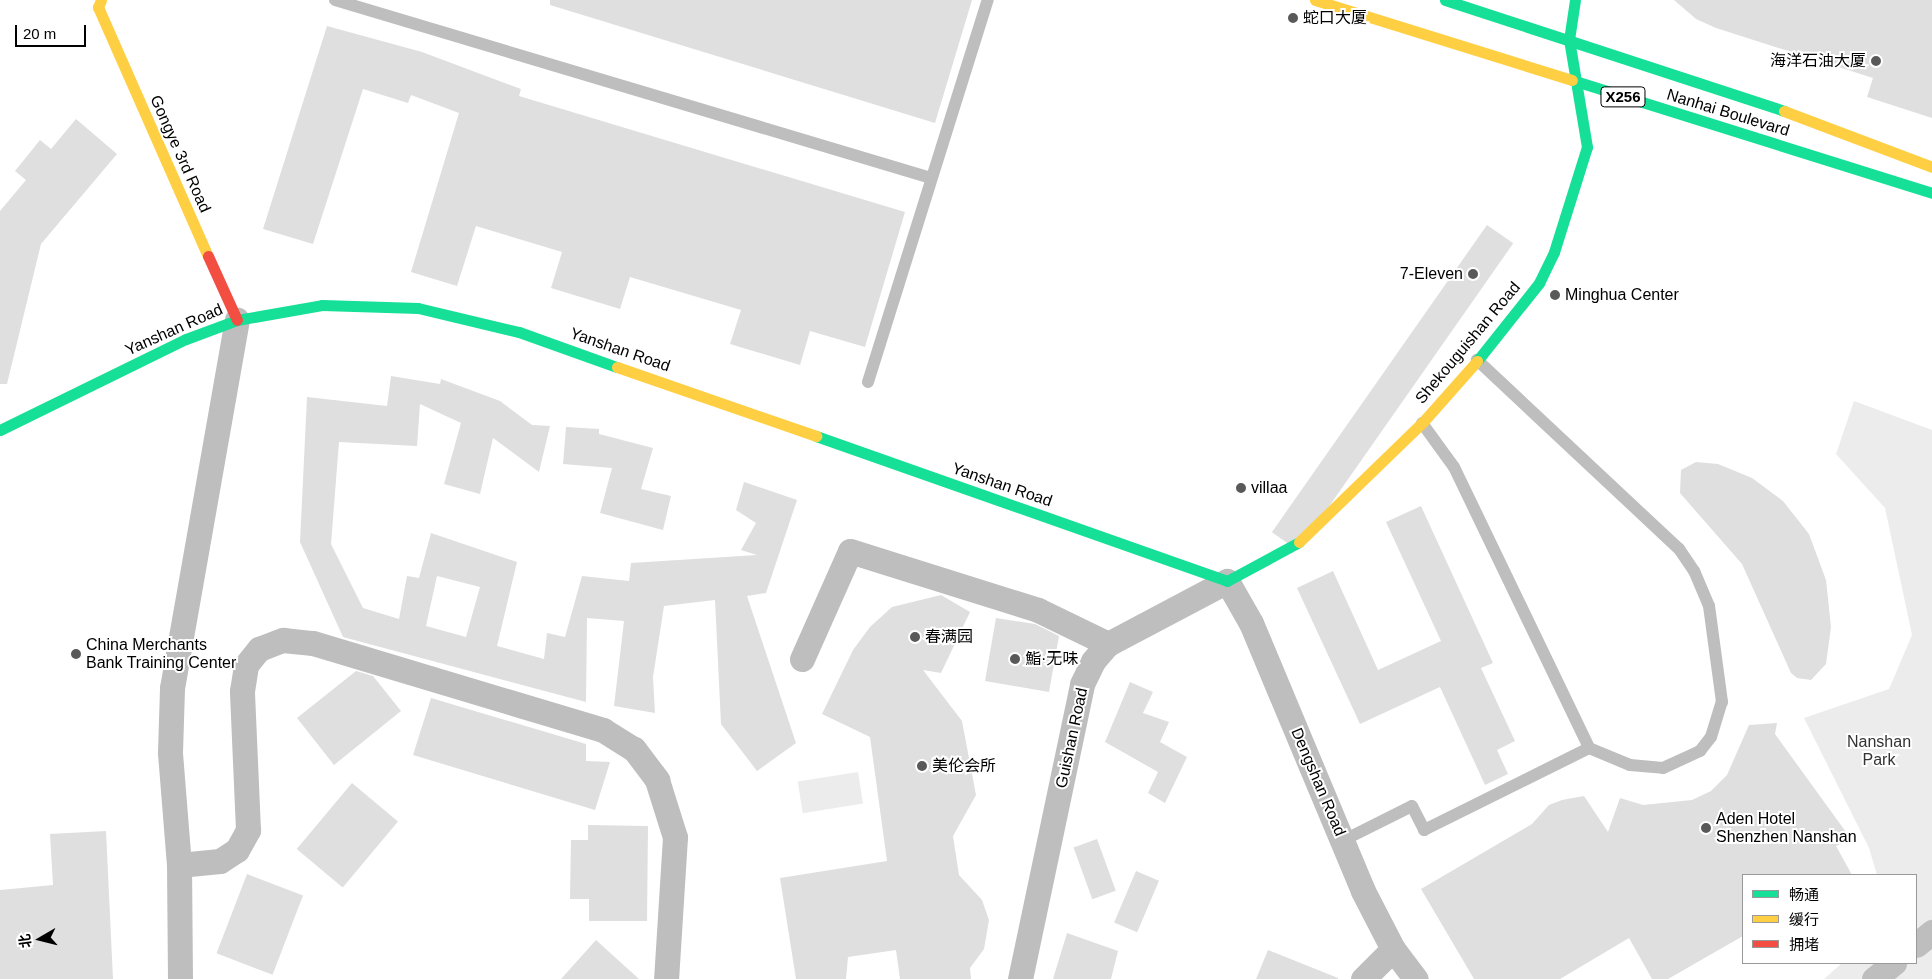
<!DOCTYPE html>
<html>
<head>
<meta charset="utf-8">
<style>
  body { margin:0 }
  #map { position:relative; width:1932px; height:979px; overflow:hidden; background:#fff; font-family:Helvetica,"Noto Sans SC",sans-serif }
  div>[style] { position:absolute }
  .green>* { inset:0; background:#ececec; transform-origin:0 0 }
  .building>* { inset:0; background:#dfdfdf; transform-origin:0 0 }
  .lane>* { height:12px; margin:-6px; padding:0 6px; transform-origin:6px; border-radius:6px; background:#bebebe }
  .street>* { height:25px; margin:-12.5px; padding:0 12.5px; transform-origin:12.5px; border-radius:12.5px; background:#bebebe }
  .fast>* { height:11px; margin:-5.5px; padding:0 5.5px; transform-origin:5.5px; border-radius:5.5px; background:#16e098 }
  .slow>* { height:11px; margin:-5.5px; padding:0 5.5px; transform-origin:5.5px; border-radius:5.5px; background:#ffcf43 }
  .jam>* { height:11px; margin:-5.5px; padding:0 5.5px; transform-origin:5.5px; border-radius:5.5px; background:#f24e42 }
  .dots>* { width:14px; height:14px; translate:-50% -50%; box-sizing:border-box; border:2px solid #fff; border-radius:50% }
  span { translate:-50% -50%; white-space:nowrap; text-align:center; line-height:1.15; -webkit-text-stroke:4px #fff; paint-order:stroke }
  .shield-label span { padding:1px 4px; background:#fff; border:1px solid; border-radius:4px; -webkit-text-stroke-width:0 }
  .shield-label { font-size:15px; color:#000; font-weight:700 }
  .poi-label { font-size:16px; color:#000 }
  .left { translate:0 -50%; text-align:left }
  .right { translate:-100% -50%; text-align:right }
  .street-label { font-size:16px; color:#000 }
  .park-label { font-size:16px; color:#333 }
  .legend { position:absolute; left:1742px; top:874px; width:175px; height:90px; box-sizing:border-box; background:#fff; border:1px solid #999; margin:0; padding:6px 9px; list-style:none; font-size:15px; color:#000 }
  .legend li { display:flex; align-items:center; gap:10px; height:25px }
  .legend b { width:25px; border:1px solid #999 }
  .north { position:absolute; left:15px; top:914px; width:50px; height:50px; -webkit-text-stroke:4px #fff; paint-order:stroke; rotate:262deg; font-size:14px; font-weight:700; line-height:20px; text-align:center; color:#000 }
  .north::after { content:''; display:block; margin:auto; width:18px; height:22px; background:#000; clip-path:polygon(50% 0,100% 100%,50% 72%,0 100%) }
  .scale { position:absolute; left:15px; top:25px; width:71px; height:22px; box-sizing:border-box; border:2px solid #000; border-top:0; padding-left:6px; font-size:15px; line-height:18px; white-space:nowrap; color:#000; -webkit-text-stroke:4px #fff; paint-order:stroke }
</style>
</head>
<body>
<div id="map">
  <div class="green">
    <i style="clip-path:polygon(1854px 401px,1932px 430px,1932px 979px,1824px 979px,1842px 963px,1916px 963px,1916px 875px,1877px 875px,1869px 848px,1804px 718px,1889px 689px,1912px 635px,1885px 508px,1836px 454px)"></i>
    <i style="left:858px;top:772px;width:32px;height:61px;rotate:81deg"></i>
  </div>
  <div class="building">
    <i style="clip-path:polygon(550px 0,972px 0,935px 123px,550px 5px)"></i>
    <i style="clip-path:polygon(1674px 0,1932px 0,1932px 118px,1867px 97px,1873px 78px,1716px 28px,1696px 19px)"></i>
    <i style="clip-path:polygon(327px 26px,422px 52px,521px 89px,519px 96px,905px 212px,865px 347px,810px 331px,800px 365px,730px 344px,741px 310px,630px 277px,620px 309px,551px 288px,562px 252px,476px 226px,457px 286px,411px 272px,459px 113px,411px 95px,408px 103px,363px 89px,313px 244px,263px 229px)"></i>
    <i style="clip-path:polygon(76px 119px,117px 154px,41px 244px,7px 384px,0 384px,0 211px,26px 180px,15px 171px,40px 140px,51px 149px)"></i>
    <i style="left:1487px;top:225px;width:32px;height:375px;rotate:35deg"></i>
    <i style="clip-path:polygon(evenodd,391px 376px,440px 384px,441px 379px,500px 401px,532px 425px,550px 426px,539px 472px,493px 438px,480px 494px,444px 484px,461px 423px,420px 404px,417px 446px,339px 442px,331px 544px,363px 608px,399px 619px,407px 576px,419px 578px,431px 533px,517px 562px,497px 646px,544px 659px,547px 633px,565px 637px,582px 576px,629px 581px,631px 563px,757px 555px,741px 550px,756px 523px,736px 510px,744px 482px,797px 500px,766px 593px,747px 596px,796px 743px,757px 771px,721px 724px,715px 600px,664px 606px,653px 677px,655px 713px,614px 706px,624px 621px,587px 618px,586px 702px,343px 637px,300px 542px,307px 397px,387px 406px,391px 376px,437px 576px,480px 587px,466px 637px,426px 626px,437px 576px)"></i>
    <i style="clip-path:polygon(566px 427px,599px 429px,599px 434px,653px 448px,641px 489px,671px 496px,663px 530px,600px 513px,612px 468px,563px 464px)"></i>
    <i style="clip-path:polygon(1696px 462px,1718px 464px,1752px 478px,1783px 501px,1809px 534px,1826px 580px,1831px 627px,1826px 664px,1811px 680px,1797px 678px,1791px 673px,1742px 564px,1680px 493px,1681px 470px)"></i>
    <i style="clip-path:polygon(1421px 506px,1493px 663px,1481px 668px,1515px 741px,1497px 750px,1508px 774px,1485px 785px,1440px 687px,1360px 724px,1297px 588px,1333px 571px,1378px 670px,1441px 641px,1386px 522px)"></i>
    <i style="clip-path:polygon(941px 595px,970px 612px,941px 673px,923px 670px,962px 721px,976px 795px,953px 836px,959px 875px,982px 900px,989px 920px,984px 949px,970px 968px,971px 979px,900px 979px,896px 950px,848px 957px,846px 979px,796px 979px,780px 878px,887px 861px,870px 737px,822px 714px,853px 650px,870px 627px,892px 607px)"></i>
    <i style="clip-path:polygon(996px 618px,1035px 624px,1059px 636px,1049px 692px,985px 681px)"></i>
    <i style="clip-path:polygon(356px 671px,373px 676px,401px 711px,334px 765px,297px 718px)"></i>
    <i style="clip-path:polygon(1130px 682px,1153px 692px,1143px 713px,1169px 722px,1160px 742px,1187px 757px,1165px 803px,1148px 793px,1158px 772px,1105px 742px)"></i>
    <i style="clip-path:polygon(431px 698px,586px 744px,586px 761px,610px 762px,595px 810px,413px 755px)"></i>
    <i style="clip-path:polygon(1777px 723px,1775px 734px,1851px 839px,1836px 846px,1852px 875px,1743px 875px,1743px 936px,1668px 979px,1652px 979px,1629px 938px,1560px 979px,1474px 979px,1421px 889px,1532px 824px,1549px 805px,1562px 800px,1584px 796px,1608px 832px,1620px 798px,1643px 805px,1692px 800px,1711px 791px,1727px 775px,1749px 725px)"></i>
    <i style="left:352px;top:783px;width:60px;height:86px;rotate:40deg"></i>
    <i style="clip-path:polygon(588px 825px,648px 826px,647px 921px,589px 921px,589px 899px,570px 899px,571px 840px,588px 840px)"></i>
    <i style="clip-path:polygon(106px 831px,113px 979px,0 979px,0 890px,53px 885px,50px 834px)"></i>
    <i style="left:1097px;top:839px;width:55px;height:25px;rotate:70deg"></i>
    <i style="left:1136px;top:871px;width:25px;height:56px;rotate:23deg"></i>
    <i style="left:247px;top:874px;width:60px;height:85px;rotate:21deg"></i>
    <i style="clip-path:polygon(1067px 933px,1118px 951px,1111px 979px,1053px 979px)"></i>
    <i style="clip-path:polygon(596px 940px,639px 979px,561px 979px)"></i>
    <i style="clip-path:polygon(1268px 950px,1338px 978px,1338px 979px,1256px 979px)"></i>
  </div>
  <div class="lane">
    <i style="left:335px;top:0;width:622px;rotate:16.63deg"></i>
    <i style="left:868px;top:382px;width:400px;rotate:-72.6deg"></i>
    <i style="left:1422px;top:423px;width:54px;rotate:54deg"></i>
    <i style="left:1454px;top:467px;width:312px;rotate:64.3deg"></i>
    <i style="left:1589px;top:748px;width:44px;rotate:22.5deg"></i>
    <i style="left:1630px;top:765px;width:33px;rotate:5deg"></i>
    <i style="left:1663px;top:768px;width:41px;rotate:-24.7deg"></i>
    <i style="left:1700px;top:751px;width:18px;rotate:-52deg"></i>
    <i style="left:1711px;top:737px;width:37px;rotate:-73deg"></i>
    <i style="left:1722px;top:702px;width:97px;rotate:-97.7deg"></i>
    <i style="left:1709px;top:606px;width:38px;rotate:-113deg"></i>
    <i style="left:1694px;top:571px;width:27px;rotate:-124deg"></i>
    <i style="left:1679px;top:549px;width:277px;rotate:-136.9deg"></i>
    <i style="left:1342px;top:841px;width:78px;rotate:-26.6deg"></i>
    <i style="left:1412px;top:806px;width:27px;rotate:63deg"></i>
    <i style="left:1424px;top:830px;width:184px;rotate:-26.4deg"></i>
  </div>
  <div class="street">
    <i style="left:802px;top:659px;width:118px;rotate:-66deg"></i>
    <i style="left:850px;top:551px;width:197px;rotate:17.4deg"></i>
    <i style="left:1038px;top:610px;width:78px;rotate:25.9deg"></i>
    <i style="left:179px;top:865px;width:41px;rotate:-5.6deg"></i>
    <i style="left:220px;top:861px;width:20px;rotate:-33deg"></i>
    <i style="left:237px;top:850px;width:23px;rotate:-61deg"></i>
    <i style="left:248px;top:830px;width:139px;rotate:-92.5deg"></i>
    <i style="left:242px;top:691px;width:26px;rotate:-81deg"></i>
    <i style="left:246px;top:665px;width:21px;rotate:-51deg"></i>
    <i style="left:259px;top:649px;width:26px;rotate:-21deg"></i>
    <i style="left:283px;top:640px;width:30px;rotate:6deg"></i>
    <i style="left:313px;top:643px;width:303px;rotate:16.7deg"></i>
    <i style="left:603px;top:730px;width:36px;rotate:32deg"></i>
    <i style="left:634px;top:749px;width:39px;rotate:53deg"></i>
    <i style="left:657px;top:780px;width:60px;rotate:72.5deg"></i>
    <i style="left:675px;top:837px;width:142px;rotate:93.6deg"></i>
    <i style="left:1916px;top:945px;width:21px;rotate:-39deg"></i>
    <i style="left:180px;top:979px;width:114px;rotate:-90.5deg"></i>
    <i style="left:179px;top:865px;width:113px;rotate:-94.6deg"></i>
    <i style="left:170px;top:752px;width:64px;rotate:-88.2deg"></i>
    <i style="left:172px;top:688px;width:374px;rotate:-80deg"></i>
    <i style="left:1020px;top:979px;width:301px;rotate:-78.1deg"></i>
    <i style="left:1082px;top:684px;width:25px;rotate:-64deg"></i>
    <i style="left:1093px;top:661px;width:23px;rotate:-49deg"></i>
    <i style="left:1108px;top:644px;width:135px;rotate:-27.9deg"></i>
    <i style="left:1227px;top:581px;width:48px;rotate:60.3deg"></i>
    <i style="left:1251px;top:623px;width:290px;rotate:67.3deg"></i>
    <i style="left:1363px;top:891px;width:65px;rotate:62.7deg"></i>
    <i style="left:1393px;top:949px;width:38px;rotate:53deg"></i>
    <i style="left:1363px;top:979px;width:42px;rotate:-45deg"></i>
    <i style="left:1874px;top:979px;width:26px;rotate:-39deg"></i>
  </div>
  <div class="fast">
    <i style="left:1445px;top:0;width:357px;rotate:18.1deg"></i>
    <i style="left:1572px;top:80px;width:377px;rotate:17.4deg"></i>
    <i style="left:1477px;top:361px;width:100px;rotate:-51.5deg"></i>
    <i style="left:1539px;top:283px;width:34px;rotate:-64deg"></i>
    <i style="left:1554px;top:252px;width:110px;rotate:-72.6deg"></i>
    <i style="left:1587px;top:147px;width:109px;rotate:-99.5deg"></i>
    <i style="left:1569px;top:40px;width:40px;rotate:-81.5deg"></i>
    <i style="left:0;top:430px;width:207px;rotate:-26.1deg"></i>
    <i style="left:186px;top:339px;width:54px;rotate:-20.4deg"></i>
    <i style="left:237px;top:320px;width:86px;rotate:-10deg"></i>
    <i style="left:322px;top:305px;width:96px;rotate:1.8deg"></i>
    <i style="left:418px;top:308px;width:104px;rotate:13.4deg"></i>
    <i style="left:519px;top:332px;width:104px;rotate:19.7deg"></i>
    <i style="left:816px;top:436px;width:436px;rotate:19.4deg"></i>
    <i style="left:1227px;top:581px;width:82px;rotate:-28.4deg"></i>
  </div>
  <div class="slow">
    <i style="left:101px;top:0;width:8px;rotate:113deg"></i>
    <i style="left:98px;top:7px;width:272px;rotate:66.2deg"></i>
    <i style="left:1315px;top:0;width:269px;rotate:17.3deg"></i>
    <i style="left:1784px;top:111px;width:158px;rotate:20.7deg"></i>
    <i style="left:617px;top:367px;width:211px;rotate:19.1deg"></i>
    <i style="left:1299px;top:542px;width:171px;rotate:-44.1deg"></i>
    <i style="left:1422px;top:423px;width:83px;rotate:-48.4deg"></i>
  </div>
  <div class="jam">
    <i style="left:208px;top:256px;width:70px;rotate:65.6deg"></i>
  </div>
  <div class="dots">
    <i style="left:1293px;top:18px;background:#595959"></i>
    <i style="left:1876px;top:61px;background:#595959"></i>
    <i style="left:1473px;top:274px;background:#595959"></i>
    <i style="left:1555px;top:295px;background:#595959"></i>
    <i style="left:1241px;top:488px;background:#595959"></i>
    <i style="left:915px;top:637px;background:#595959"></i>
    <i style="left:76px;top:654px;background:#595959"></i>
    <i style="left:1015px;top:659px;background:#595959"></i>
    <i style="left:922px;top:766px;background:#595959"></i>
    <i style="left:1706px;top:828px;background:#595959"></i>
  </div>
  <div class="shield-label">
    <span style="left:1623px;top:97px">X256</span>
  </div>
  <div class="poi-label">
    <span class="left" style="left:1303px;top:18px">蛇口大厦</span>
    <span class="right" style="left:1866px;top:61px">海洋石油大厦</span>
    <span class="right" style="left:1463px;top:274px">7-Eleven</span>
    <span class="left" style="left:1565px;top:295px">Minghua Center</span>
    <span class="left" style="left:1251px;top:488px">villaa</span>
    <span class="left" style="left:925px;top:637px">春满园</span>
    <span class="left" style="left:86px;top:654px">China Merchants<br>Bank Training Center</span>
    <span class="left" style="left:1025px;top:659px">鮨·无味</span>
    <span class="left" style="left:932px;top:766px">美伦会所</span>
    <span class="left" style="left:1716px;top:828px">Aden Hotel<br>Shenzhen Nanshan</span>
  </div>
  <div class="street-label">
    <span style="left:1728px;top:113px;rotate:17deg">Nanhai Boulevard</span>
    <span style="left:180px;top:154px;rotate:66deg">Gongye 3rd Road</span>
    <span style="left:174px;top:330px;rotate:-24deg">Yanshan Road</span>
    <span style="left:1468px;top:343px;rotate:-50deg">Shekouguishan Road</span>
    <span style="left:620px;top:350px;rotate:19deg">Yanshan Road</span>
    <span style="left:1002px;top:485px;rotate:19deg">Yanshan Road</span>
    <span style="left:1072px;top:738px;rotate:-78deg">Guishan Road</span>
    <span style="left:1318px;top:782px;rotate:67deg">Dengshan Road</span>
  </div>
  <div class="park-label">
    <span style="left:1879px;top:751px">Nanshan<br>Park</span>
  </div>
  <ul class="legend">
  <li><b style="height:6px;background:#16e098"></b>畅通</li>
  <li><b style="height:6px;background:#ffcf43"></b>缓行</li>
  <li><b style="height:6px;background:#f24e42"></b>拥堵</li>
  </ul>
  <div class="north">北</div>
  <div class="scale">20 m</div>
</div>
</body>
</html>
